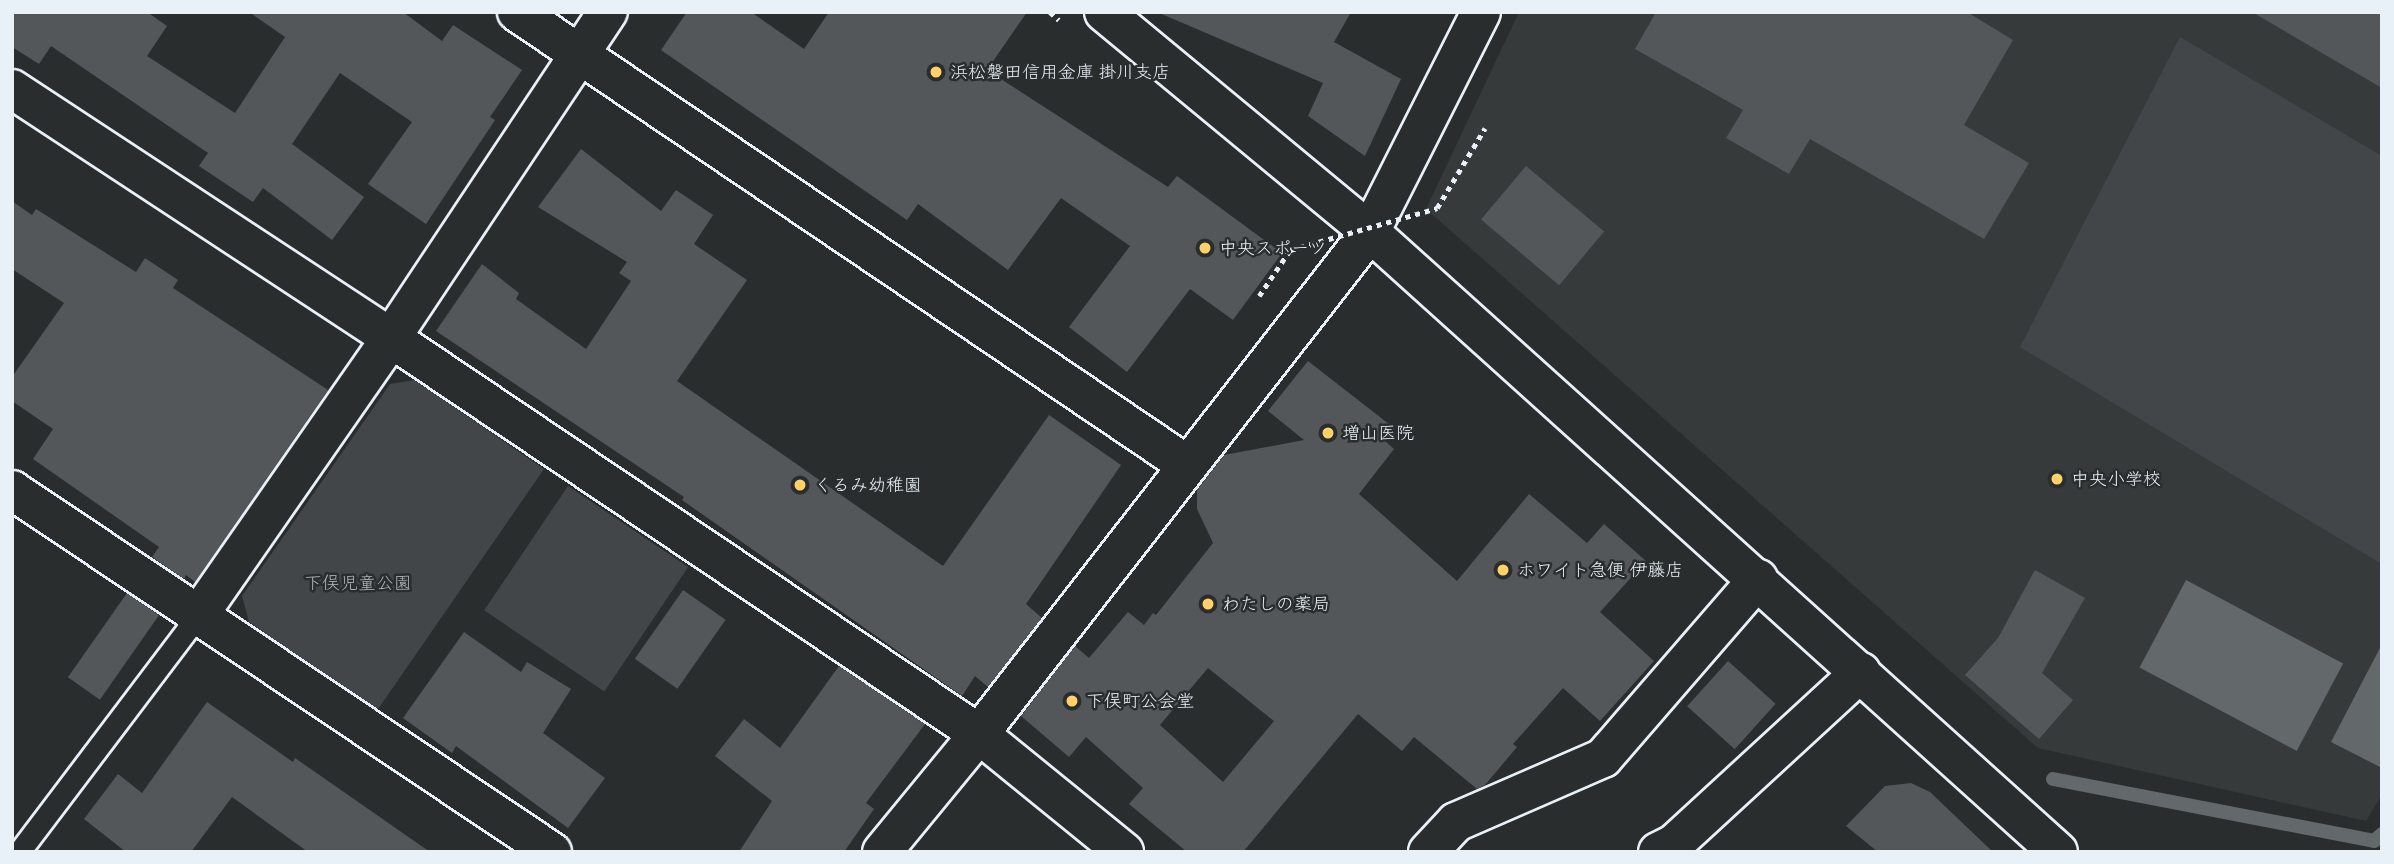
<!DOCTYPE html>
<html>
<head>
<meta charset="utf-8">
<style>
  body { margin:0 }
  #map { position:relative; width:2394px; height:864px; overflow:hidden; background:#2a2d2e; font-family:Delius,"Klee One",sans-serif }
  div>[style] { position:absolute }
  .built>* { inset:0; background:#363a3b }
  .green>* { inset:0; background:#424648; transform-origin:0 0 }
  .water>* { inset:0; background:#63686b; transform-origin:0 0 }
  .stream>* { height:14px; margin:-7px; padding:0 7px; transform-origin:7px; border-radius:7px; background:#63686b }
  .building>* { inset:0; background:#535759; transform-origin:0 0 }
  .path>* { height:4.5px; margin-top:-2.25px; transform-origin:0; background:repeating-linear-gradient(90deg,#e8f1f8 0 5px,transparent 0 10px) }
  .roads { filter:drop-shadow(2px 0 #e8f1f8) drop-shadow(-2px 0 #e8f1f8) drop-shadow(0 2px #e8f1f8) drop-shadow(0 -2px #e8f1f8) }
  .lane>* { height:21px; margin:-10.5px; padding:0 10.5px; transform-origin:10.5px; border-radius:10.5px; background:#2a2d2e }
  .street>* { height:38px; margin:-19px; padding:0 19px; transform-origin:19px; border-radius:19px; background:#2a2d2e }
  .secondary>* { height:38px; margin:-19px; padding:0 19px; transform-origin:19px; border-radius:19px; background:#2a2d2e }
  .path-bridge>* { height:4.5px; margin-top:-2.25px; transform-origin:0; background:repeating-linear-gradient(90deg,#e8f1f8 0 5px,transparent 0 10px) }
  .dots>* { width:19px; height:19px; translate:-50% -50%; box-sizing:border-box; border:4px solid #2a2d2e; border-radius:50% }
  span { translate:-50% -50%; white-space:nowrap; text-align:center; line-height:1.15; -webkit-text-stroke:5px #2a2d2e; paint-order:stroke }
  .poi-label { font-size:18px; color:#e8f1f8 }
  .left { translate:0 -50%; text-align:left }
  .park-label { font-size:18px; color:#aeb5ba }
  .frame { position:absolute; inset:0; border:14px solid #e8f1f8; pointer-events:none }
</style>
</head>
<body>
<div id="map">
  <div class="built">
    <i style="clip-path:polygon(1519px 12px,2382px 12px,2382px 795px,2366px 821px,2038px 748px,1426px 209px)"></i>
  </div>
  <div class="green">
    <i style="clip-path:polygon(2180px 37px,2382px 156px,2382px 564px,2020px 347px)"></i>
    <i style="clip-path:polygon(415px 380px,544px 469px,376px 712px,249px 622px,242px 596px,390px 384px)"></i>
    <i style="left:568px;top:486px;width:145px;height:150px;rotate:34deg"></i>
  </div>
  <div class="water">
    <i style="left:2186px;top:580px;width:178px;height:99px;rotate:28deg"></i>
    <i style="clip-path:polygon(2382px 644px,2382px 768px,2331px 742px)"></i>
  </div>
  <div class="stream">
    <i style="left:2053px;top:779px;width:327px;rotate:10.9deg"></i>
    <i style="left:2374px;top:841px;width:11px;rotate:-41deg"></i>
  </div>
  <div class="building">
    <i style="clip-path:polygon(12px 12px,147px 12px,167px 26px,147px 56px,235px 113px,285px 37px,249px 12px,403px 12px,442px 41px,453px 25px,522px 70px,490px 117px,495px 120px,426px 224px,368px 184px,412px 122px,340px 73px,292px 144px,364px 197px,332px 240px,263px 188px,253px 202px,199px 166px,208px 153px,51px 46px,39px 64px,12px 47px)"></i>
    <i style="clip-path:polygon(687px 12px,751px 12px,804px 49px,829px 12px,1027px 12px,987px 70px,1168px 187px,1177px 176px,1282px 253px,1233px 320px,1190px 289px,1127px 372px,1069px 327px,1130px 246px,1061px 198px,1008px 270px,918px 204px,907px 220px,661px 50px)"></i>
    <i style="clip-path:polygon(1157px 12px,1351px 12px,1334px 42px,1401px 79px,1365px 156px,1308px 116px,1323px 83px)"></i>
    <i style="clip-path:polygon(1656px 12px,1967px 12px,2013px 40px,1964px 125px,2029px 163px,1984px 239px,1810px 139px,1789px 174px,1726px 138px,1743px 110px,1635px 49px)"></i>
    <i style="clip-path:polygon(2252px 12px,2382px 12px,2382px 88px)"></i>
    <i style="clip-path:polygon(581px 149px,661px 211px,676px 190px,713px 215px,694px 244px,747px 280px,677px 381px,943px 566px,1049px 415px,1121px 465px,1026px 604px,1042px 618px,988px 687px,975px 676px,962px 696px,682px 500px,684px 497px,436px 331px,482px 264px,519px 293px,516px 299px,586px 349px,631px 281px,619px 273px,627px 262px,538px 207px)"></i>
    <i style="left:1526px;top:166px;width:102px;height:70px;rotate:40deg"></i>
    <i style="clip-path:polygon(12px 201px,32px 215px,36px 209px,136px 272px,145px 258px,178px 280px,173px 288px,328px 390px,195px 582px,186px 575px,184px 579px,152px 557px,159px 547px,33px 459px,53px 429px,12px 401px,12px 377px,64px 303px,12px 269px)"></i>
    <i style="clip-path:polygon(evenodd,1308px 361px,1394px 428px,1385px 441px,1394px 449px,1359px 494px,1457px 581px,1529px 494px,1587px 543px,1604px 524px,1646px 561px,1600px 612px,1654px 661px,1600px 721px,1563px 688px,1513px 744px,1517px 747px,1485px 785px,1477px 789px,1414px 737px,1402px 751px,1358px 714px,1243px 852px,1187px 852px,1129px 804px,1143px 788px,1086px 737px,1069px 757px,1021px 716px,1075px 646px,1089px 658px,1128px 612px,1144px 625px,1153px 613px,1156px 615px,1213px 543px,1197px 509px,1197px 490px,1224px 455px,1304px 440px,1268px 411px,1308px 361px,1208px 668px,1274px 721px,1223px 782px,1160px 725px,1208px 668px)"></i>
    <i style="clip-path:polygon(2035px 570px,2085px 598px,2042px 673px,2073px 700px,2039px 739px,1965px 675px,1998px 638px)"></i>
    <i style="left:683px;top:590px;width:52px;height:84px;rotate:35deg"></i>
    <i style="left:127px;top:593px;width:39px;height:103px;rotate:35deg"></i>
    <i style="clip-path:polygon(464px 632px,521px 672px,527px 662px,571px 689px,543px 733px,605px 778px,568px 828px,456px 746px,452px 753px,403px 718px)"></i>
    <i style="left:1728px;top:661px;width:64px;height:61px;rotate:42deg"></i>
    <i style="clip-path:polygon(839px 666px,925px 724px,866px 803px,874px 809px,844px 852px,739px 852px,772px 801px,715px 756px,744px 719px,780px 748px)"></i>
    <i style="clip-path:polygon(207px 702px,293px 762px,295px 758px,430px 852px,308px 852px,232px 797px,191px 852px,126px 852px,84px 819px,118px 774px,142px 793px)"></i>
    <i style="clip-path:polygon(1911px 783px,1930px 792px,1993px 852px,1878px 852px,1846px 826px,1885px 786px)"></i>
  </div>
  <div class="path">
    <i style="left:1050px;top:12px;width:12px;rotate:42deg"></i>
    <i style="left:1437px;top:208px;width:93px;rotate:-59deg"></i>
    <i style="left:1259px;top:296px;width:55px;rotate:-56deg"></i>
  </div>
  <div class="roads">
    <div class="lane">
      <i style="left:19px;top:852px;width:300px;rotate:-52.9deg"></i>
    </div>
    <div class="street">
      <i style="left:517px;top:12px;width:809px;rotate:34.06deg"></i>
      <i style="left:12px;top:89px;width:453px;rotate:33.3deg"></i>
      <i style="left:391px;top:338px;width:709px;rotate:33.96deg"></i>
      <i style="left:979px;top:734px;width:187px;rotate:39.1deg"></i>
      <i style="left:12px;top:490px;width:650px;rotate:33.84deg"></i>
      <i style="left:200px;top:613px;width:335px;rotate:-55.2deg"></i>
      <i style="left:391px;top:338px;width:392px;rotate:-56.4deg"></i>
      <i style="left:882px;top:852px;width:153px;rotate:-50.6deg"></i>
      <i style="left:979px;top:734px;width:636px;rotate:-52.09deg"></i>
      <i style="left:1370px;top:232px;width:246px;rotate:-63.2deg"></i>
      <i style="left:1428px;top:852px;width:41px;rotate:-47deg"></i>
      <i style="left:1456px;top:822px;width:160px;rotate:-23.5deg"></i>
      <i style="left:1603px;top:758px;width:237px;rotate:-49.1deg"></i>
      <i style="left:1658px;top:852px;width:18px;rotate:-27deg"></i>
      <i style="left:1674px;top:844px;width:254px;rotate:-42.6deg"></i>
    </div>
    <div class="secondary">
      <i style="left:1104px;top:12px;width:345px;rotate:39.6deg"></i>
      <i style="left:1370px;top:232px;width:926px;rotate:42.02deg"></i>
    </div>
  </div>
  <div class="path-bridge">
    <i style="left:1290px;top:250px;width:153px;rotate:-15.9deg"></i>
  </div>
  <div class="dots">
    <i style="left:936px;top:72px;background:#ffd166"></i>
    <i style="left:1205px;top:248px;background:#ffd166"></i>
    <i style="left:1328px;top:433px;background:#ffd166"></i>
    <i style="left:2057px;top:479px;background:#ffd166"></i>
    <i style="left:800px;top:485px;background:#ffd166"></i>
    <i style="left:1503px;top:570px;background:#ffd166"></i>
    <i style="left:1208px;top:604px;background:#ffd166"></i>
    <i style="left:1072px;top:701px;background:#ffd166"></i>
  </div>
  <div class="poi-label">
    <span class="left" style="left:950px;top:72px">浜松磐田信用金庫 掛川支店</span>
    <span class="left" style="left:1219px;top:248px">中央スポーツ</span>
    <span class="left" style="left:1342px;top:433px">増山医院</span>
    <span class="left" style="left:2071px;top:479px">中央小学校</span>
    <span class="left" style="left:814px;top:485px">くるみ幼稚園</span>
    <span class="left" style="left:1517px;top:570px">ホワイト急便 伊藤店</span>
    <span class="left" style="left:1222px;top:604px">わたしの薬局</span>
    <span class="left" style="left:1086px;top:701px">下俣町公会堂</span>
  </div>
  <div class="park-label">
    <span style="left:358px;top:583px">下俣児童公園</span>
  </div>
  <div class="frame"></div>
</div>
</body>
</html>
